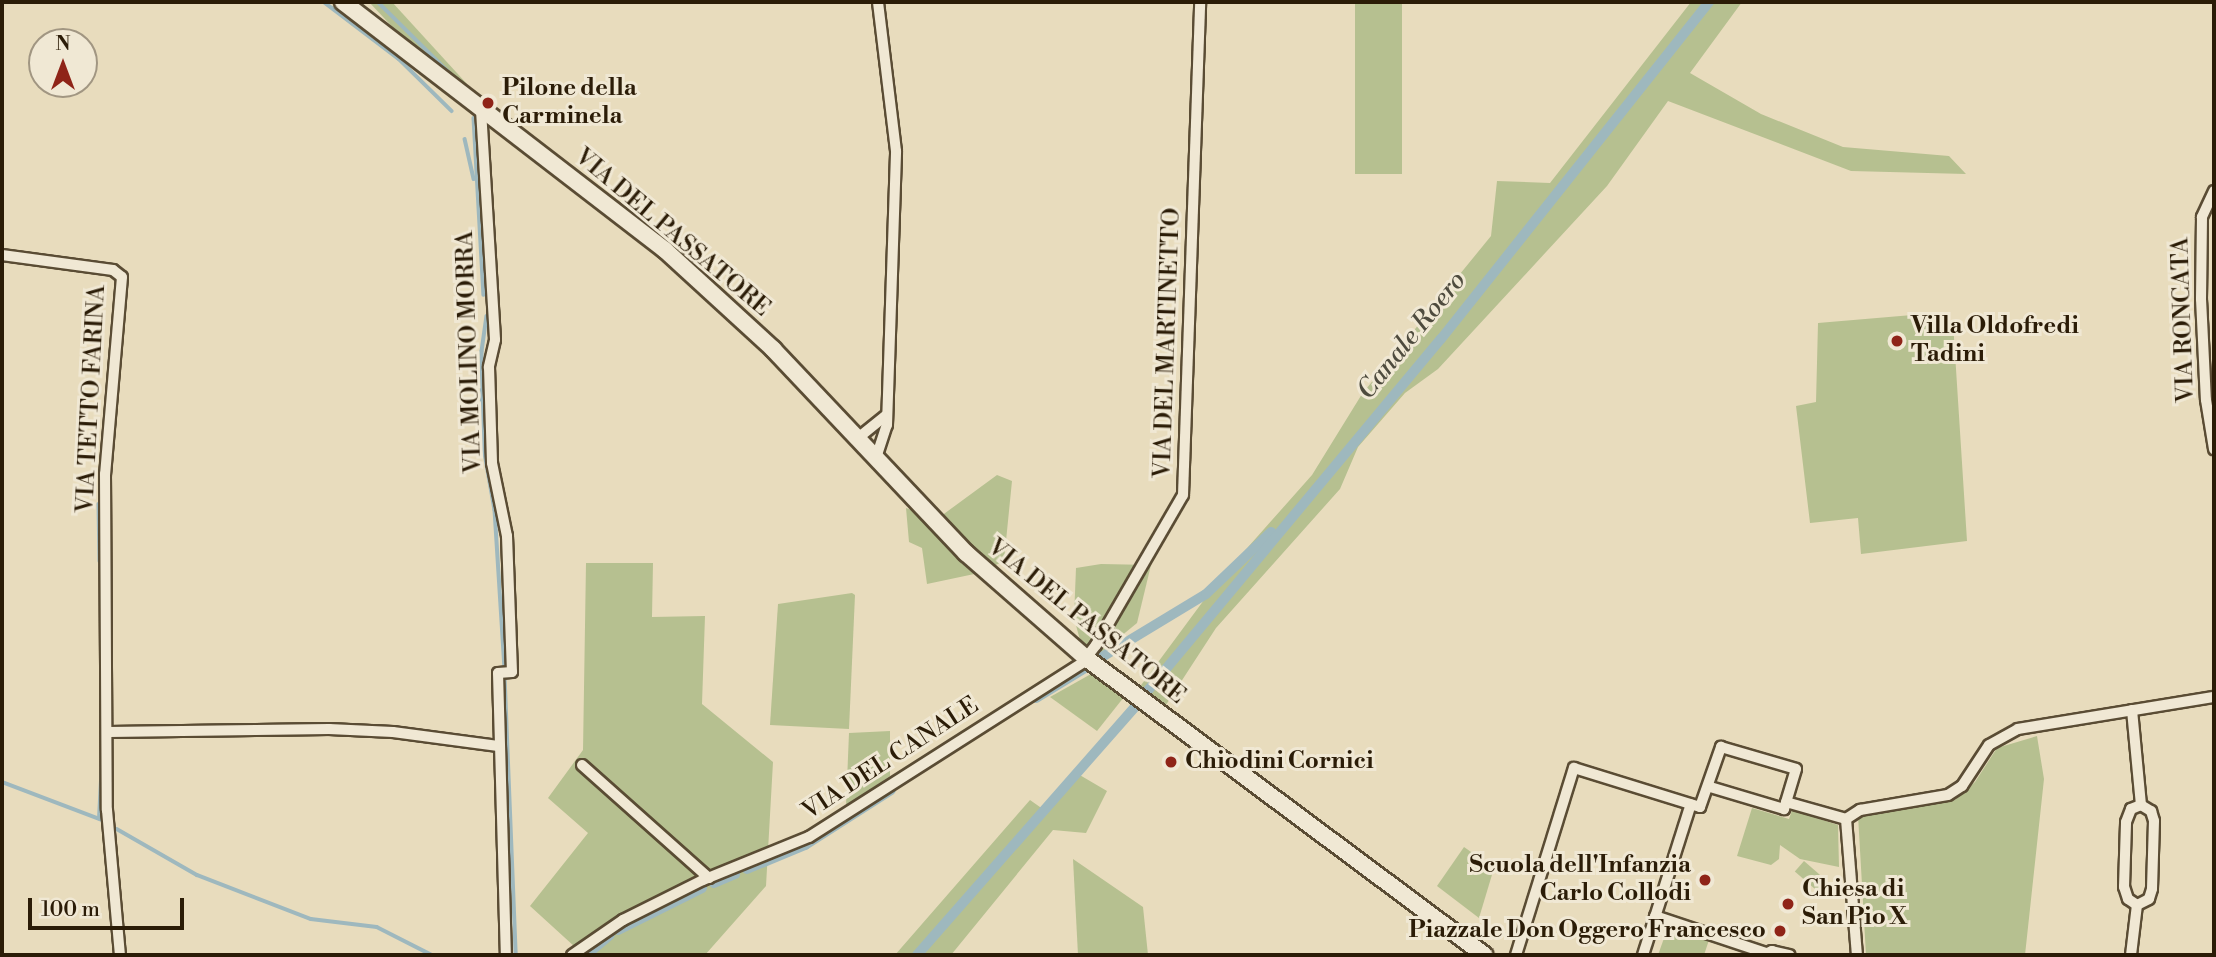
<!DOCTYPE html>
<html>
<head>
<meta charset="utf-8">
<style>
  body { margin:0 }
  #map { position:relative; width:2216px; height:957px; overflow:hidden; background:#e8dcbd; font-family:"Libre Bodoni",serif }
  div>[style] { position:absolute }
  .green>* { inset:0; background:#b6c090; transform-origin:0 0 }
  .stream>* { height:3.5px; margin:-1.75px; padding:0 1.75px; transform-origin:1.75px; border-radius:1.75px; background:#9eb8be }
  .canal>* { height:10px; margin:-5px; padding:0 5px; transform-origin:5px; border-radius:5px; background:#9eb8be }
  .roads { filter:drop-shadow(2px 0 #5a4c34) drop-shadow(-2px 0 #5a4c34) drop-shadow(0 2px #5a4c34) drop-shadow(0 -2px #5a4c34) }
  .street>* { height:10px; margin:-5px; padding:0 5px; transform-origin:5px; border-radius:5px; background:#f0e8d4 }
  .secondary>* { height:16px; margin:-8px; padding:0 8px; transform-origin:8px; border-radius:8px; background:#f0e8d4 }
  .dots>* { width:19px; height:19px; translate:-50% -50%; box-sizing:border-box; border:4px solid #f0e8d4; border-radius:50% }
  span { translate:-50% -50%; white-space:nowrap; text-align:center; line-height:1.15; -webkit-text-stroke:6px #f0e8d4; paint-order:stroke }
  .poi-label { font-size:24px; color:#2b1c07; font-weight:700 }
  .left { translate:0 -50%; text-align:left }
  .right { translate:-100% -50%; text-align:right }
  .street-label { font-size:24px; color:#2b1c07 }
  .water-label { font-size:26px; color:#4e4b3e; font-style:italic }
  .frame { position:absolute; inset:0; border:4px solid #2b1c07; pointer-events:none }
  .north { position:absolute; left:28px; top:28px; width:70px; height:70px; box-sizing:border-box; background:#f0e8d4; border:2px solid #a19682; border-radius:50%; rotate:0deg; font-size:19px; font-weight:700; line-height:28px; text-align:center; color:#2b1c07 }
  .north::after { content:''; display:block; margin:auto; width:24px; height:32px; background:#8f2418; clip-path:polygon(50% 0,100% 100%,50% 72%,0 100%) }
  .scale { position:absolute; left:28px; top:898px; width:156px; height:32px; box-sizing:border-box; border:4px solid #2b1c07; border-top:0; padding-left:9px; font-size:21px; line-height:24px; white-space:nowrap; color:#2b1c07; -webkit-text-stroke:5px #f0e8d4; paint-order:stroke }
</style>
</head>
<body>
<div id="map">
  <div class="green">
    <i style="clip-path:polygon(369px 2px,392px 2px,467px 84px,464px 88px,398px 33px)"></i>
    <i style="left:1355px;top:2px;width:47px;height:172px"></i>
    <i style="clip-path:polygon(1691px 2px,1742px 2px,1690px 73px,1761px 114px,1843px 147px,1949px 156px,1966px 174px,1851px 171px,1668px 101px,1607px 186px,1438px 369px,1405px 393px,1358px 447px,1340px 489px,1216px 628px,1162px 711px,1136px 692px,1218px 581px,1312px 475px,1362px 394px,1491px 236px,1497px 181px,1550px 183px)"></i>
    <i style="clip-path:polygon(1924px 314px,1953px 322px,1967px 541px,1861px 554px,1858px 518px,1810px 523px,1796px 406px,1816px 402px,1818px 323px)"></i>
    <i style="clip-path:polygon(997px 475px,1012px 481px,1004px 561px,979px 573px,927px 584px,922px 548px,909px 542px,906px 508px,937px 519px)"></i>
    <i style="clip-path:polygon(586px 563px,653px 563px,652px 617px,705px 616px,702px 704px,773px 762px,766px 886px,705px 955px,569px 955px,575px 947px,530px 906px,588px 833px,548px 798px,583px 750px)"></i>
    <i style="clip-path:polygon(1101px 564px,1151px 565px,1137px 623px,1098px 655px,1080px 640px,1074px 618px,1076px 568px)"></i>
    <i style="clip-path:polygon(852px 593px,855px 595px,849px 729px,770px 725px,778px 604px)"></i>
    <i style="clip-path:polygon(1091px 674px,1124px 697px,1097px 731px,1050px 697px)"></i>
    <i style="clip-path:polygon(890px 731px,890px 776px,846px 806px,849px 733px)"></i>
    <i style="clip-path:polygon(2037px 736px,2044px 779px,2025px 955px,1866px 955px,1858px 815px,1955px 800px,1975px 782px,1997px 748px)"></i>
    <i style="clip-path:polygon(1078px 774px,1107px 791px,1086px 833px,1053px 830px,951px 955px,895px 955px,1030px 800px,1047px 812px)"></i>
    <i style="clip-path:polygon(1752px 808px,1789px 819px,1792px 810px,1838px 825px,1839px 867px,1800px 859px,1780px 845px,1779px 859px,1771px 865px,1737px 856px)"></i>
    <i style="clip-path:polygon(1464px 847px,1494px 868px,1479px 918px,1437px 886px)"></i>
    <i style="clip-path:polygon(1073px 859px,1143px 907px,1148px 955px,1078px 955px)"></i>
    <i style="left:1804px;top:861px;width:29px;height:14px;rotate:41deg"></i>
    <i style="clip-path:polygon(1668px 927px,1709px 940px,1704px 955px,1658px 955px)"></i>
  </div>
  <div class="stream">
    <i style="left:324px;top:2px;width:94px;rotate:37.2deg"></i>
    <i style="left:399px;top:59px;width:74px;rotate:44.5deg"></i>
    <i style="left:378px;top:2px;width:117px;rotate:44.7deg"></i>
    <i style="left:474px;top:118px;width:177px;rotate:86.8deg"></i>
    <i style="left:465px;top:139px;width:41px;rotate:77.3deg"></i>
    <i style="left:487px;top:316px;width:35px;rotate:98deg"></i>
    <i style="left:482px;top:351px;width:91px;rotate:89.4deg"></i>
    <i style="left:483px;top:442px;width:69px;rotate:80deg"></i>
    <i style="left:495px;top:510px;width:159px;rotate:86.4deg"></i>
    <i style="left:99px;top:504px;width:57px;rotate:89deg"></i>
    <i style="left:505px;top:676px;width:279px;rotate:87.7deg"></i>
    <i style="left:2px;top:782px;width:110px;rotate:20.7deg"></i>
    <i style="left:99px;top:819px;width:58px;rotate:-87deg"></i>
    <i style="left:117px;top:829px;width:92px;rotate:29.9deg"></i>
    <i style="left:197px;top:875px;width:122px;rotate:21.1deg"></i>
    <i style="left:311px;top:919px;width:66px;rotate:6.9deg"></i>
    <i style="left:377px;top:927px;width:62px;rotate:27deg"></i>
  </div>
  <div class="canal">
    <i style="left:1097px;top:660px;width:127px;rotate:-31.2deg"></i>
    <i style="left:1206px;top:594px;width:90px;rotate:-43.6deg"></i>
    <i style="left:1145px;top:694px;width:462px;rotate:-50.2deg"></i>
    <i style="left:1441px;top:339px;width:431px;rotate:-51.5deg"></i>
    <i style="left:1036px;top:698px;width:57px;rotate:-31.5deg"></i>
    <i style="left:747px;top:869px;width:63px;rotate:-22.5deg"></i>
    <i style="left:805px;top:845px;width:102px;rotate:-32.6deg"></i>
    <i style="left:714px;top:883px;width:23px;rotate:-23deg"></i>
    <i style="left:618px;top:930px;width:94px;rotate:-26.6deg"></i>
    <i style="left:586px;top:955px;width:31px;rotate:-40deg"></i>
    <i style="left:917px;top:955px;width:330px;rotate:-48.7deg"></i>
  </div>
  <div class="roads">
    <div class="street">
      <i style="left:481px;top:110px;width:230px;rotate:86.5deg"></i>
      <i style="left:495px;top:340px;width:28px;rotate:103deg"></i>
      <i style="left:489px;top:367px;width:96px;rotate:88.2deg"></i>
      <i style="left:492px;top:463px;width:75px;rotate:78.4deg"></i>
      <i style="left:507px;top:536px;width:136px;rotate:87.9deg"></i>
      <i style="left:512px;top:672px;width:14px;rotate:176deg"></i>
      <i style="left:498px;top:673px;width:282px;rotate:88.4deg"></i>
      <i style="left:2214px;top:191px;width:29px;rotate:115deg"></i>
      <i style="left:2202px;top:217px;width:82px;rotate:90.7deg"></i>
      <i style="left:2201px;top:299px;width:101px;rotate:87.2deg"></i>
      <i style="left:2206px;top:400px;width:50px;rotate:80.7deg"></i>
      <i style="left:2px;top:255px;width:112px;rotate:7.7deg"></i>
      <i style="left:113px;top:270px;width:11px;rotate:38deg"></i>
      <i style="left:122px;top:277px;width:198px;rotate:94.9deg"></i>
      <i style="left:105px;top:474px;width:336px;rotate:89.7deg"></i>
      <i style="left:107px;top:810px;width:146px;rotate:84.9deg"></i>
      <i style="left:858px;top:438px;width:36px;rotate:-39deg"></i>
      <i style="left:876px;top:458px;width:35px;rotate:-72deg"></i>
      <i style="left:887px;top:425px;width:274px;rotate:-88.1deg"></i>
      <i style="left:896px;top:151px;width:150px;rotate:-96.9deg"></i>
      <i style="left:2132px;top:710px;width:95px;rotate:84.6deg"></i>
      <i style="left:109px;top:732px;width:220px;rotate:-0.8deg"></i>
      <i style="left:329px;top:729px;width:64px;rotate:2.7deg"></i>
      <i style="left:393px;top:732px;width:106px;rotate:7.6deg"></i>
      <i style="left:582px;top:765px;width:170px;rotate:41.7deg"></i>
      <i style="left:1786px;top:802px;width:62px;rotate:15.8deg"></i>
      <i style="left:1846px;top:819px;width:17px;rotate:-33deg"></i>
      <i style="left:1860px;top:810px;width:89px;rotate:-9.7deg"></i>
      <i style="left:1948px;top:795px;width:17px;rotate:-33deg"></i>
      <i style="left:1962px;top:786px;width:49px;rotate:-56.6deg"></i>
      <i style="left:1989px;top:745px;width:33px;rotate:-29deg"></i>
      <i style="left:2018px;top:729px;width:199px;rotate:-9.3deg"></i>
      <i style="left:2141px;top:805px;width:12px;rotate:31deg"></i>
      <i style="left:2151px;top:811px;width:10px;rotate:73deg"></i>
      <i style="left:2154px;top:821px;width:68px;rotate:91.7deg"></i>
      <i style="left:2152px;top:889px;width:10px;rotate:107deg"></i>
      <i style="left:2149px;top:899px;width:13px;rotate:153deg"></i>
      <i style="left:2137px;top:905px;width:11px;rotate:-146deg"></i>
      <i style="left:2128px;top:899px;width:13px;rotate:-108deg"></i>
      <i style="left:2124px;top:887px;width:65px;rotate:-88.2deg"></i>
      <i style="left:2126px;top:822px;width:14px;rotate:-69deg"></i>
      <i style="left:2131px;top:809px;width:11px;rotate:-22deg"></i>
      <i style="left:1846px;top:819px;width:136px;rotate:85.4deg"></i>
      <i style="left:1655px;top:916px;width:117px;rotate:18.4deg"></i>
      <i style="left:572px;top:955px;width:62px;rotate:-34.5deg"></i>
      <i style="left:623px;top:920px;width:89px;rotate:-26.6deg"></i>
      <i style="left:703px;top:880px;width:114px;rotate:-22.1deg"></i>
      <i style="left:809px;top:837px;width:324px;rotate:-32.5deg"></i>
      <i style="left:1082px;top:663px;width:23px;rotate:-52deg"></i>
      <i style="left:1096px;top:645px;width:173px;rotate:-59.9deg"></i>
      <i style="left:1183px;top:495px;width:493px;rotate:-88deg"></i>
      <i style="left:1516px;top:955px;width:196px;rotate:-72.8deg"></i>
      <i style="left:1574px;top:768px;width:132px;rotate:17.2deg"></i>
      <i style="left:1700px;top:807px;width:64px;rotate:-70.7deg"></i>
      <i style="left:1721px;top:747px;width:78px;rotate:16.3deg"></i>
      <i style="left:1796px;top:769px;width:42px;rotate:106.7deg"></i>
      <i style="left:1784px;top:809px;width:77px;rotate:-163.4deg"></i>
      <i style="left:1643px;top:955px;width:158px;rotate:-72.4deg"></i>
      <i style="left:1763px;top:955px;width:10px;rotate:-24deg"></i>
      <i style="left:1772px;top:951px;width:18px;rotate:13deg"></i>
      <i style="left:2131px;top:955px;width:50px;rotate:-83.2deg"></i>
    </div>
    <div class="secondary">
      <i style="left:343px;top:2px;width:406px;rotate:37.6deg"></i>
      <i style="left:665px;top:250px;width:147px;rotate:42.5deg"></i>
      <i style="left:773px;top:349px;width:281px;rotate:46.6deg"></i>
      <i style="left:966px;top:553px;width:159px;rotate:41.2deg"></i>
      <i style="left:1086px;top:658px;width:497px;rotate:36.7deg"></i>
    </div>
  </div>
  <div class="dots">
    <i style="left:488px;top:103px;background:#8f2418"></i>
    <i style="left:1897px;top:341px;background:#8f2418"></i>
    <i style="left:1171px;top:762px;background:#8f2418"></i>
    <i style="left:1705px;top:880px;background:#8f2418"></i>
    <i style="left:1788px;top:904px;background:#8f2418"></i>
    <i style="left:1780px;top:931px;background:#8f2418"></i>
  </div>
  <div class="poi-label">
    <span class="left" style="left:502px;top:103px">Pilone della<br>Carminela</span>
    <span class="left" style="left:1911px;top:341px">Villa Oldofredi<br>Tadini</span>
    <span class="left" style="left:1185px;top:762px">Chiodini Cornici</span>
    <span class="right" style="left:1691px;top:880px">Scuola dell'Infanzia<br>Carlo Collodi</span>
    <span class="left" style="left:1802px;top:904px">Chiesa di<br>San Pio X</span>
    <span class="right" style="left:1766px;top:931px">Piazzale Don Oggero Francesco</span>
  </div>
  <div class="street-label">
    <span style="left:672px;top:233px;rotate:40deg">VIA DEL PASSATORE</span>
    <span style="left:2184px;top:320px;rotate:-92deg">VIA RONCATA</span>
    <span style="left:1168px;top:343px;rotate:-88deg">VIA DEL MARTINETTO</span>
    <span style="left:470px;top:352px;rotate:-92deg">VIA MOLINO MORRA</span>
    <span style="left:92px;top:399px;rotate:-87deg">VIA TETTO FARINA</span>
    <span style="left:1086px;top:622px;rotate:39deg">VIA DEL PASSATORE</span>
    <span style="left:891px;top:759px;rotate:-33deg">VIA DEL CANALE</span>
  </div>
  <div class="water-label">
    <span style="left:1412px;top:336px;rotate:-51deg">Canale Roero</span>
  </div>
  <div class="frame"></div>
  <div class="north">N</div>
  <div class="scale">100 m</div>
</div>
</body>
</html>
